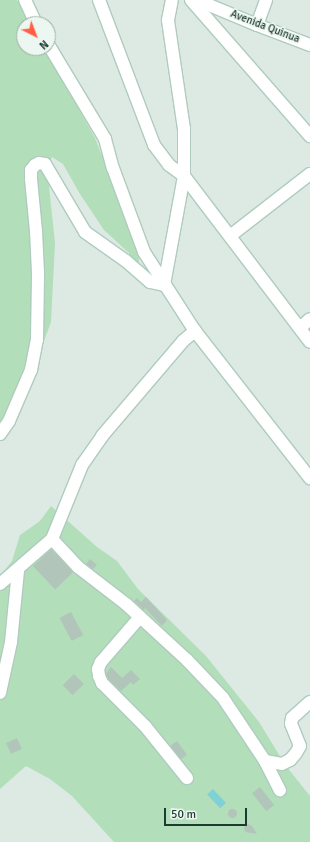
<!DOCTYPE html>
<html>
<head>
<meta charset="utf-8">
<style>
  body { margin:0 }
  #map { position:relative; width:310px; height:842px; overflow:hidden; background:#dceae3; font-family:Signika,sans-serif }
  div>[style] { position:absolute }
  .green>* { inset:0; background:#b2deba }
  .water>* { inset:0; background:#7ed1d6; transform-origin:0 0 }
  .building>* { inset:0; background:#b2c5bb; transform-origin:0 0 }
  .round { border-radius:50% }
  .roads { filter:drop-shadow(1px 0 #afcbbe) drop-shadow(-1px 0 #afcbbe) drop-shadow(0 1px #afcbbe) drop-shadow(0 -1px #afcbbe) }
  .street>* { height:12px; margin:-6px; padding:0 6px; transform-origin:6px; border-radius:6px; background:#fff }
  .secondary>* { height:12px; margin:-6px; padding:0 6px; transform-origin:6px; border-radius:6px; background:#fff }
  span { translate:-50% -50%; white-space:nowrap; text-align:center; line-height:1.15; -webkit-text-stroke:3.5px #edf7f1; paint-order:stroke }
  .street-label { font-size:11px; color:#1d3b30 }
  .north { position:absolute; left:16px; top:16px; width:40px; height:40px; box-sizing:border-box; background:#edf7f1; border:1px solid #9aaca4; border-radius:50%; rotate:138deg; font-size:11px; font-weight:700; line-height:16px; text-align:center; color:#1d3b30 }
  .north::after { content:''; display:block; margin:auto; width:14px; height:18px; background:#ff6046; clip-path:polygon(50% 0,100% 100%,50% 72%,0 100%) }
  .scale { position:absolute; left:164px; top:808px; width:83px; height:18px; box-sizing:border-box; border:2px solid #1d3b30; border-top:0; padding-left:5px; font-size:12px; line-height:14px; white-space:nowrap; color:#1d3b30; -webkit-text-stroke:3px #edf7f1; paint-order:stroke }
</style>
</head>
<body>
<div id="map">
  <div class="green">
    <i style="clip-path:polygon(0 0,17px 0,31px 24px,24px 24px,24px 48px,44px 48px,95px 138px,139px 250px,139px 274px,129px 253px,104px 230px,80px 194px,63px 164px,52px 157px,47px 167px,55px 243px,51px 322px,31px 377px,0 426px)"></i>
    <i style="clip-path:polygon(51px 506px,97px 547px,117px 561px,138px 589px,206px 656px,259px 722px,286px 766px,310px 796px,310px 842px,114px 842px,72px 796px,50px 779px,26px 766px,0 789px,0 576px,12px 561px,20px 535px,40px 521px)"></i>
  </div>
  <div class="water">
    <i style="left:213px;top:789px;width:19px;height:8px;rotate:47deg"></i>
  </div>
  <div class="building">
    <i style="left:51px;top:549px;width:32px;height:25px;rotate:46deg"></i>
    <i style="clip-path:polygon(90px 559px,97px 565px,93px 569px,86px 564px)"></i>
    <i style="clip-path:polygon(146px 597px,167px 620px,162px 626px,145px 608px,144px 610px,134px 601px,137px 598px,141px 602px)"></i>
    <i style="left:71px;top:612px;width:26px;height:13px;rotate:62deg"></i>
    <i style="clip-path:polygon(111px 667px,122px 678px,131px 670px,140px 679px,133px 685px,131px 682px,121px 691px,108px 679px,106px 674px)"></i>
    <i style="left:74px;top:674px;width:14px;height:16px;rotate:45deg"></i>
    <i style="left:17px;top:738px;width:12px;height:12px;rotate:66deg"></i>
    <i style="left:177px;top:741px;width:17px;height:8px;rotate:54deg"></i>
    <i style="left:260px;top:787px;width:23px;height:10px;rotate:52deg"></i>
    <i class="round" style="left:227.5px;top:808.5px;width:9px;height:9px"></i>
    <i style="clip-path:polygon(248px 824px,252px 826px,257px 834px,245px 832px,244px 826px)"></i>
  </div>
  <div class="roads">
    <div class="street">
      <i style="left:99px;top:0;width:155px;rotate:69.2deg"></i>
      <i style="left:154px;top:145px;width:25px;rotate:53deg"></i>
      <i style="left:169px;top:165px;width:19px;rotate:36deg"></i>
      <i style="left:184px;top:176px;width:208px;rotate:52.8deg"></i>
      <i style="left:191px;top:0;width:181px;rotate:48.8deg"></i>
      <i style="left:197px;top:0;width:65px;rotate:22.6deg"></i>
      <i style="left:257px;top:25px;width:57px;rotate:20.7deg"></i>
      <i style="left:257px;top:25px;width:27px;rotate:-70deg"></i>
      <i style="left:230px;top:236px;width:101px;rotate:-37.8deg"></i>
      <i style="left:300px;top:328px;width:13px;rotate:-42deg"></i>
      <i style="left:0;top:434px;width:16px;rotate:-55deg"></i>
      <i style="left:9px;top:421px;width:56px;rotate:-66.7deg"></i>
      <i style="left:31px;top:370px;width:31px;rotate:-79deg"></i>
      <i style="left:37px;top:340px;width:67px;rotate:-89.1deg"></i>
      <i style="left:38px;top:273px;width:42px;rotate:-92.7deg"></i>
      <i style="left:36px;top:231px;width:52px;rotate:-95.5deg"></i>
      <i style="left:31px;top:179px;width:9px;rotate:-90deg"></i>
      <i style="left:31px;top:170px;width:6px;rotate:-51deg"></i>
      <i style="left:35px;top:165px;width:4px;rotate:-27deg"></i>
      <i style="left:39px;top:163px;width:6px;rotate:9deg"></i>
      <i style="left:45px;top:164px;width:79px;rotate:59.5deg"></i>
      <i style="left:85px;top:232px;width:50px;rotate:35.3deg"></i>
      <i style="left:126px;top:261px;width:32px;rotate:41deg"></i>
      <i style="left:150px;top:282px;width:14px;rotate:12deg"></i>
      <i style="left:164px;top:285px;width:111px;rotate:-79.6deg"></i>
      <i style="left:184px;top:176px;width:47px;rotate:-90deg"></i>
      <i style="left:184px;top:129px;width:110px;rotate:-98.4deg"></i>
      <i style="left:168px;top:20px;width:20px;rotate:-79deg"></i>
      <i style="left:52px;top:539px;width:38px;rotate:47deg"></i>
      <i style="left:78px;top:567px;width:61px;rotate:37.6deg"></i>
      <i style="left:126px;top:604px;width:83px;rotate:42.6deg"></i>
      <i style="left:187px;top:660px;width:52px;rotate:46.5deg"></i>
      <i style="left:223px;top:698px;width:76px;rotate:56.3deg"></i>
      <i style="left:265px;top:761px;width:33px;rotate:63deg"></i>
      <i style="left:0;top:584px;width:69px;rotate:-40.9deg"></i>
      <i style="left:52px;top:539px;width:80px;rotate:-67.9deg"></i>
      <i style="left:82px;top:465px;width:35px;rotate:-55deg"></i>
      <i style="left:102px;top:436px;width:125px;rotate:-49.5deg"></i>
      <i style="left:183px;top:341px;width:16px;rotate:-40deg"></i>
      <i style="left:140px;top:617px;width:60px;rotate:130.9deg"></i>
      <i style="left:101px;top:662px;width:8px;rotate:113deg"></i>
      <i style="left:98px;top:669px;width:7px;rotate:82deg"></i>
      <i style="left:99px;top:676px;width:8px;rotate:67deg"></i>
      <i style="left:102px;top:683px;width:61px;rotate:45deg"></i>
      <i style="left:145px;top:726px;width:67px;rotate:51.1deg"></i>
      <i style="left:0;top:693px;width:52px;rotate:-77.8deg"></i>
      <i style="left:11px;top:642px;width:72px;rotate:-84.4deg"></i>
      <i style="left:265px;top:761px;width:17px;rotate:10deg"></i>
      <i style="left:282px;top:764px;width:9px;rotate:-27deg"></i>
      <i style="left:290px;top:760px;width:9px;rotate:-49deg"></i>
      <i style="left:296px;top:753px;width:8px;rotate:-60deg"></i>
      <i style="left:300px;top:746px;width:24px;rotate:-112deg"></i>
      <i style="left:291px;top:724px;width:6px;rotate:-81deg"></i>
      <i style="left:292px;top:718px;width:24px;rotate:-42deg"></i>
    </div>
    <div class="secondary">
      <i style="left:25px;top:0;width:26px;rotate:65deg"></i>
      <i style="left:48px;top:44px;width:111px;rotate:59deg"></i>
      <i style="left:105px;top:139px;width:30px;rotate:75deg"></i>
      <i style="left:113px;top:168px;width:90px;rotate:69.7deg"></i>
      <i style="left:144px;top:252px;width:94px;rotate:57.2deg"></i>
      <i style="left:195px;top:331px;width:187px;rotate:52deg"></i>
    </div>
  </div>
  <div class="street-label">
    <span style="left:265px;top:27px;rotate:21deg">Avenida Quinua</span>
  </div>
  <div class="north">N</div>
  <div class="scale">50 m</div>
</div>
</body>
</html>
